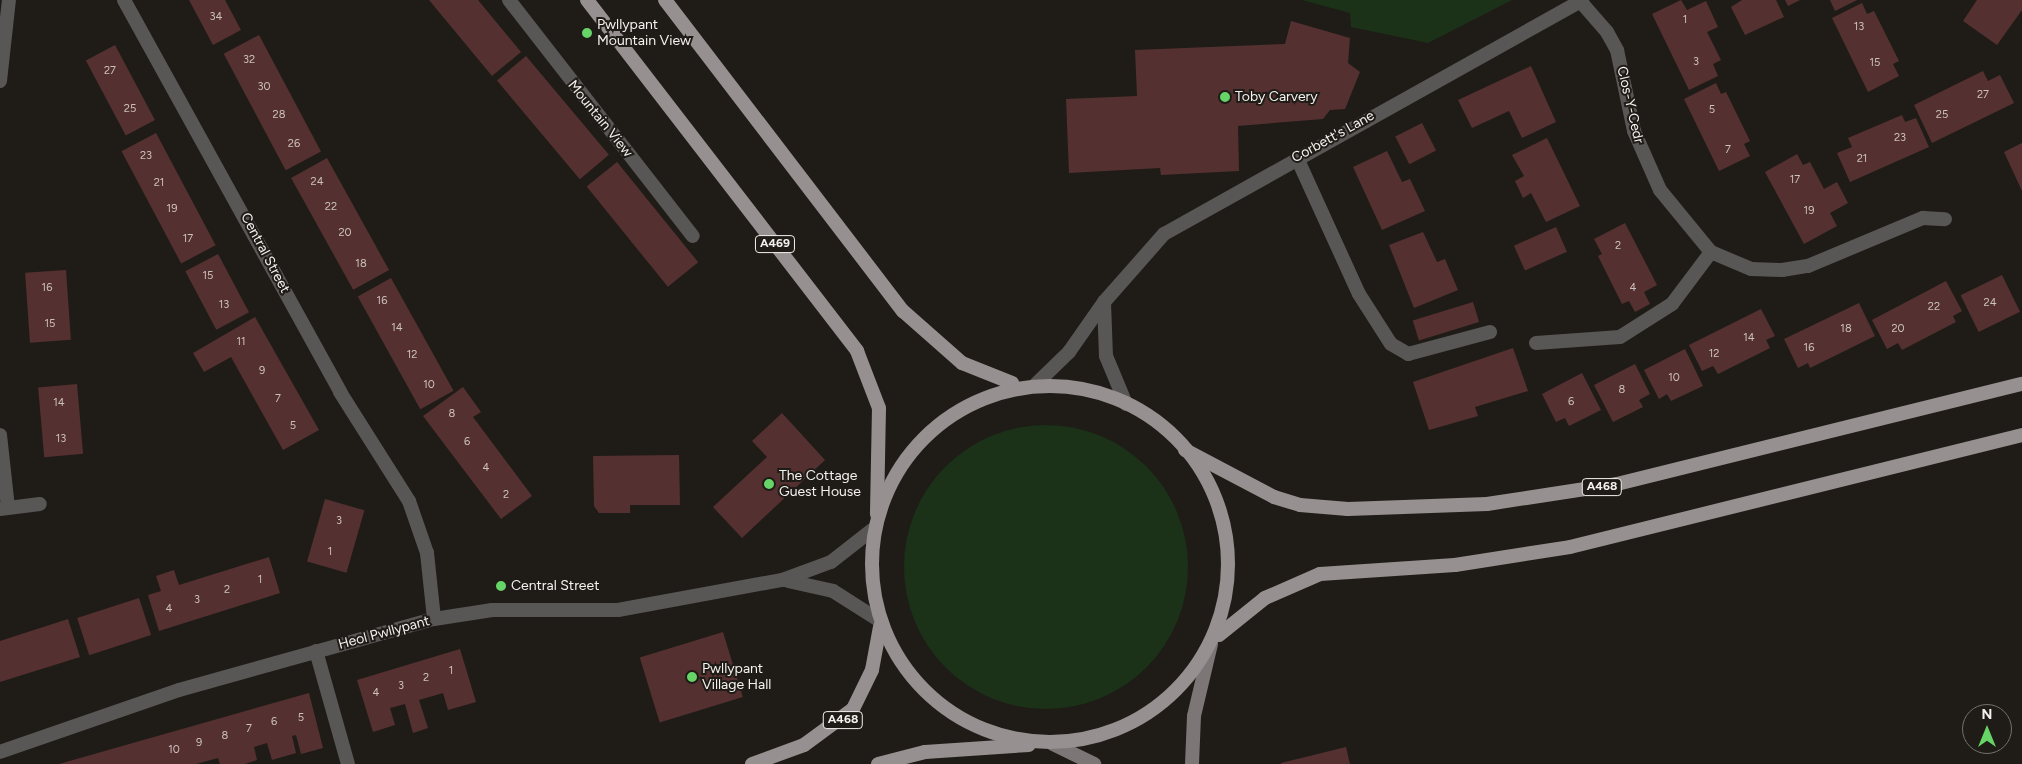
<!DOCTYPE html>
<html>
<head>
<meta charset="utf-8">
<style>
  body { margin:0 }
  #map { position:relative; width:2022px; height:764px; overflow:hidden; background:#1f1c17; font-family:Figtree,sans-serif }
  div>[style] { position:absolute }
  .green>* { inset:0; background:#1b3218 }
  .round { border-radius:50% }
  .building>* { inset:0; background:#553030; transform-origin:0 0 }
  .service>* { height:14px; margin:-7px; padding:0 7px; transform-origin:7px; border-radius:7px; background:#595656 }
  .minor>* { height:14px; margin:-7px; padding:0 7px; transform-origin:7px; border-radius:7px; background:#595656 }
  .secondary>* { height:14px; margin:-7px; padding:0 7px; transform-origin:7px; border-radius:7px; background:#7c7677 }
  .primary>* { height:14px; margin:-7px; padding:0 7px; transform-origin:7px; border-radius:7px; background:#979091 }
  .primary>.ring { margin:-7px; padding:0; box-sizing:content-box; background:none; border:14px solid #979091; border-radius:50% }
  .dots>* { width:14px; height:14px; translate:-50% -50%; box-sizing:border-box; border:2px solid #1f1c17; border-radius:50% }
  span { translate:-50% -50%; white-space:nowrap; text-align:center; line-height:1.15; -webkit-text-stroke:4px #1f1c17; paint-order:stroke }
  .number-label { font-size:11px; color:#ccc1be }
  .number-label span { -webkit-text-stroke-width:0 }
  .shield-label span { padding:1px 4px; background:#1f1c17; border:1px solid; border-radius:4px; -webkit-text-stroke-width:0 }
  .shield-label { font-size:12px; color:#f4f1ee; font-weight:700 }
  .poi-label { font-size:14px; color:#f4f1ee }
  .left { translate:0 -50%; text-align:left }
  .street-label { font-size:14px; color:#f4f1ee }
  .north { position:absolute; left:1962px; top:704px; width:50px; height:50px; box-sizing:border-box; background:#1f1c17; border:1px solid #74716d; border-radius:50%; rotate:0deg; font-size:14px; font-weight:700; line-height:20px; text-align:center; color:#f4f1ee }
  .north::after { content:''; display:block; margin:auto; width:18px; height:22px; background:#66d467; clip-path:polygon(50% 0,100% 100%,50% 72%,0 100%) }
</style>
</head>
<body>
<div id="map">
  <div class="green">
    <i style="clip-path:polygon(1302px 0,1512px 0,1428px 43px,1351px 27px,1350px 13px)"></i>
    <i class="round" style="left:904px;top:425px;width:284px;height:284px"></i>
  </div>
  <div class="building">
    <i style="clip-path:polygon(189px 0,225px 0,241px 30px,213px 45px)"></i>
    <i style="clip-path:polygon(429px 0,478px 0,521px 52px,492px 76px)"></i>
    <i style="clip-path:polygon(1681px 0,1687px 10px,1706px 1px,1718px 27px,1707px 32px,1721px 60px,1713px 64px,1718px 76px,1689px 90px,1652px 14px)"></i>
    <i style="clip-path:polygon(1742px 0,1776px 0,1784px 17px,1745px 35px,1731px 7px)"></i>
    <i style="clip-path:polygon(1785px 0,1800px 0,1788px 6px)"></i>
    <i style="clip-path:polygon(1830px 0,1857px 0,1835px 11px)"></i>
    <i style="clip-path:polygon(1977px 0,2022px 0,2022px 10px,1997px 45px,1963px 21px)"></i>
    <i style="clip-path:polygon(1862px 3px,1867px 14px,1874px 11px,1899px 61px,1893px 64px,1899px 76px,1868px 92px,1832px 18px)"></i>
    <i style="clip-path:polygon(1291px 21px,1350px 38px,1348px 63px,1360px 72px,1345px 109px,1330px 110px,1323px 119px,1238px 126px,1239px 171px,1161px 175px,1160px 168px,1069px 173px,1066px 99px,1137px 96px,1135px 50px,1285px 44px)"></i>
    <i style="left:259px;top:35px;width:132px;height:40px;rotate:62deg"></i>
    <i style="left:115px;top:45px;width:85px;height:33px;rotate:62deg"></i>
    <i style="left:526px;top:56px;width:129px;height:38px;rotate:50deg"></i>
    <i style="clip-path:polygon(1531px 66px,1556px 122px,1522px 138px,1509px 111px,1472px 128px,1458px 100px)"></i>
    <i style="clip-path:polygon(1983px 71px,1988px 81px,2000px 75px,2014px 103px,1932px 143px,1914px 105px)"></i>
    <i style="clip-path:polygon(1716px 83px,1721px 94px,1726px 92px,1750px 141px,1744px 144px,1750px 156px,1719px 171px,1684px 99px)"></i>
    <i style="clip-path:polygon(1902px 115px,1905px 122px,1916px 118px,1929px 147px,1850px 182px,1837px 153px,1852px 147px,1848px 138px)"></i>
    <i style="left:1422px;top:123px;width:31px;height:30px;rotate:63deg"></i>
    <i style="left:156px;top:133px;width:127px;height:39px;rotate:62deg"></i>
    <i style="clip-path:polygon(1547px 138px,1580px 206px,1546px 222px,1531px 193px,1523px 198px,1515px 181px,1524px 176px,1512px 155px)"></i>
    <i style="clip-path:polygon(2022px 143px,2022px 191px,2004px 152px)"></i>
    <i style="clip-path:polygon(1387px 151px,1402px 182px,1410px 179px,1425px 211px,1382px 230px,1353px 167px)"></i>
    <i style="clip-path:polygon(1797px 154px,1803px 165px,1810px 162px,1824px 189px,1837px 182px,1848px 203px,1830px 213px,1837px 226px,1804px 244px,1765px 172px)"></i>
    <i style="left:327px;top:158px;width:128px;height:41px;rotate:61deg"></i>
    <i style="left:617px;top:162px;width:129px;height:39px;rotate:51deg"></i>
    <i style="clip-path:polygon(1625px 223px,1657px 285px,1644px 292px,1650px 304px,1635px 312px,1629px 301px,1622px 304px,1598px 256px,1602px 254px,1594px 239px)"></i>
    <i style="left:1556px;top:227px;width:27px;height:46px;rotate:66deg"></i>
    <i style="clip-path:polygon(1423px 232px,1437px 262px,1445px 259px,1458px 290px,1414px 308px,1389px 245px)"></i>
    <i style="left:218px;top:254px;width:66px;height:37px;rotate:62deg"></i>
    <i style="left:66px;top:270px;width:70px;height:41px;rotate:86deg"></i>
    <i style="left:2002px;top:275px;width:41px;height:46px;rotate:64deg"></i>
    <i style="left:391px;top:278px;width:129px;height:38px;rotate:61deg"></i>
    <i style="clip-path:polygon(1946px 281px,1962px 311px,1953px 316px,1956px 322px,1902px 350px,1898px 343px,1887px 349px,1872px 320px)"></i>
    <i style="left:1473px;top:302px;width:21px;height:63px;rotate:73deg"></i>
    <i style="clip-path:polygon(1859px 303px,1875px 336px,1810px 368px,1808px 363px,1798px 368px,1784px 339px)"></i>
    <i style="clip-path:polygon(1761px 309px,1775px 336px,1766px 340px,1770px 348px,1718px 374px,1713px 366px,1702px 371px,1689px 345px)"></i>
    <i style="clip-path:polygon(255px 317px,319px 430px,283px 450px,231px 357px,204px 372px,193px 353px)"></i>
    <i style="clip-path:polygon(1513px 348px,1528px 391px,1475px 407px,1478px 416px,1429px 430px,1413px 382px)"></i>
    <i style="clip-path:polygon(1685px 349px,1703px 386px,1671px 401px,1667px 394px,1659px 399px,1644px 370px)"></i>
    <i style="clip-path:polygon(1635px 364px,1650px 394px,1639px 400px,1643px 407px,1613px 422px,1594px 385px)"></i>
    <i style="clip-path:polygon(1582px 373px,1601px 410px,1569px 426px,1565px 418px,1556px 422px,1542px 394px)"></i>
    <i style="left:77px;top:384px;width:70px;height:39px;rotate:85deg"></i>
    <i style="clip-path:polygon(463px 387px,481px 412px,473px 417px,532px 496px,501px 519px,423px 416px)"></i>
    <i style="clip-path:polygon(782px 413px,825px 460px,742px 538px,713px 507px,767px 457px,752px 441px)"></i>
    <i style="clip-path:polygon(679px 455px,680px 505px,630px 505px,630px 513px,599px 513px,594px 506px,593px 456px)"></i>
    <i style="left:325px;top:499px;width:41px;height:65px;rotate:16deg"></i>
    <i style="clip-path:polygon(269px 557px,280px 593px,159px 631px,148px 595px,161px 591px,156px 576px,174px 570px,179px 585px)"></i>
    <i style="left:139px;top:598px;width:39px;height:65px;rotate:72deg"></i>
    <i style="clip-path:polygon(68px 619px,80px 657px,0 682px,0 641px)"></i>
    <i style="left:723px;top:632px;width:68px;height:87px;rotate:73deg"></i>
    <i style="clip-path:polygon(460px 649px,476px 702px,448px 710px,443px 693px,419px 700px,428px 728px,413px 733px,405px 704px,390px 708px,395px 725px,373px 732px,357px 680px)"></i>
    <i style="clip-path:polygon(309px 693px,323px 748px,301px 754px,296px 735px,292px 736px,296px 753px,272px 760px,267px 743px,254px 747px,257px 760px,245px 764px,220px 764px,218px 758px,196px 764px,59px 764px)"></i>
    <i style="clip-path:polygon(1346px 747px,1350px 764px,1281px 764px,1281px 763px)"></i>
  </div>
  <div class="service">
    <i style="left:1297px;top:158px;width:149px;rotate:65.5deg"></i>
    <i style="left:1359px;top:294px;width:59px;rotate:57.4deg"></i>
    <i style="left:1391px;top:344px;width:20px;rotate:30deg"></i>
    <i style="left:1408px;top:354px;width:85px;rotate:-15deg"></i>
    <i style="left:1536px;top:343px;width:84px;rotate:-4.1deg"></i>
    <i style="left:1620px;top:337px;width:62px;rotate:-32.4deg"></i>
    <i style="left:1672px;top:304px;width:65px;rotate:-53.1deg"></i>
    <i style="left:316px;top:651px;width:117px;rotate:74.2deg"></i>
  </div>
  <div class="minor">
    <i style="left:124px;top:0;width:448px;rotate:61.1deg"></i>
    <i style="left:340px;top:392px;width:129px;rotate:57.7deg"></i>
    <i style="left:409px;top:501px;width:55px;rotate:70.9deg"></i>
    <i style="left:427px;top:553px;width:66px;rotate:83.9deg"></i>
    <i style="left:509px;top:0;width:299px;rotate:52.1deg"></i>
    <i style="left:1580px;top:1px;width:41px;rotate:48.9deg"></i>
    <i style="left:1607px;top:32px;width:21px;rotate:61deg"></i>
    <i style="left:1617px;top:50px;width:83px;rotate:78.1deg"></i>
    <i style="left:1634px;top:131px;width:64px;rotate:66.2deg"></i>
    <i style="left:1660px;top:190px;width:80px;rotate:50.6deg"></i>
    <i style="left:1711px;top:252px;width:43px;rotate:23deg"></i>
    <i style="left:1751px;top:269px;width:31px;rotate:2deg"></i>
    <i style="left:1782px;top:270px;width:26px;rotate:-9deg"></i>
    <i style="left:1808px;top:266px;width:125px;rotate:-22.7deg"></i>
    <i style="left:1923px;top:218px;width:22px;rotate:3deg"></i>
    <i style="left:0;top:81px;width:81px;rotate:-83.7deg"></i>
    <i style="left:1104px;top:302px;width:54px;rotate:87.9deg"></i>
    <i style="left:1106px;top:356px;width:52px;rotate:67.4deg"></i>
    <i style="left:1036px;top:384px;width:46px;rotate:-44.1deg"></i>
    <i style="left:1069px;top:352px;width:61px;rotate:-55deg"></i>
    <i style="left:1104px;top:302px;width:91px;rotate:-48.6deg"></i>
    <i style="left:1164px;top:234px;width:479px;rotate:-29.2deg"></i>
    <i style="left:0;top:435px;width:73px;rotate:83.7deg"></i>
    <i style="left:0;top:509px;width:40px;rotate:-7.1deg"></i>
    <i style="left:788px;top:581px;width:46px;rotate:12.5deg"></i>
    <i style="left:833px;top:591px;width:52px;rotate:32.5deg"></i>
    <i style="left:0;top:752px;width:189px;rotate:-19.1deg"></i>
    <i style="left:179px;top:690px;width:265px;rotate:-15.6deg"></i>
    <i style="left:434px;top:619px;width:59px;rotate:-8.8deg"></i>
    <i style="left:492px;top:610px;width:126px"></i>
    <i style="left:618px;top:610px;width:167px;rotate:-10.4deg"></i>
    <i style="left:782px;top:580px;width:52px;rotate:-20.2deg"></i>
    <i style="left:831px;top:562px;width:52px;rotate:-38deg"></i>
  </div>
  <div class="secondary">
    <i style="left:1053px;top:744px;width:46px;rotate:26deg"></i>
    <i style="left:1192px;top:764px;width:48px;rotate:-87.6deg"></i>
    <i style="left:1194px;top:716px;width:74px;rotate:-76.7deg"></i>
  </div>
  <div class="primary">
    <i style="left:587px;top:0;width:443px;rotate:52.4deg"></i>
    <i style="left:857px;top:351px;width:61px;rotate:68.9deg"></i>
    <i style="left:879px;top:408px;width:106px;rotate:91.1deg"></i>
    <i style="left:665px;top:0;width:392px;rotate:52.6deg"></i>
    <i style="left:903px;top:311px;width:79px;rotate:41.4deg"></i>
    <i style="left:962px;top:363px;width:54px;rotate:21.8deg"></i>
    <i class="ring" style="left:872px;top:386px;width:342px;height:342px"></i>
    <i style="left:1185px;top:450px;width:101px;rotate:27.8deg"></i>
    <i style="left:1274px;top:497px;width:27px;rotate:17deg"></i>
    <i style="left:1300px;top:505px;width:48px;rotate:4.8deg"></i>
    <i style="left:1348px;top:509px;width:139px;rotate:-2.1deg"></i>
    <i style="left:1487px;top:504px;width:132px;rotate:-8.7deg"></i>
    <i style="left:1617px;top:484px;width:417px;rotate:-13.9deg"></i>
    <i style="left:1219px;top:635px;width:59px;rotate:-38.8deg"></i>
    <i style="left:1265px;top:598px;width:60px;rotate:-23.6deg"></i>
    <i style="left:1320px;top:574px;width:135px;rotate:-3.8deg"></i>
    <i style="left:1455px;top:565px;width:116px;rotate:-8.9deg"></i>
    <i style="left:1570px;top:547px;width:466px;rotate:-13.9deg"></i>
    <i style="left:752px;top:764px;width:55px;rotate:-20.1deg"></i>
    <i style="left:804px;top:745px;width:61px;rotate:-36.3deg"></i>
    <i style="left:853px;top:709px;width:43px;rotate:-64deg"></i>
    <i style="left:872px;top:670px;width:44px;rotate:-79.5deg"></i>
    <i style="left:878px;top:764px;width:49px;rotate:-14.3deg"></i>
    <i style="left:925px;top:752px;width:104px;rotate:-3.9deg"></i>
  </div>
  <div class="dots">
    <i style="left:587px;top:33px;background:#66d467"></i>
    <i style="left:1225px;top:97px;background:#66d467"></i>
    <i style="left:769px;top:484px;background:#66d467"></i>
    <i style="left:501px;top:586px;background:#66d467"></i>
    <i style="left:692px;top:677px;background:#66d467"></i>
  </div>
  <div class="number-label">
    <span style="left:216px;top:17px">34</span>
    <span style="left:1685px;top:20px">1</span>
    <span style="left:1859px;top:27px">13</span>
    <span style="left:249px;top:60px">32</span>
    <span style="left:1696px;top:62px">3</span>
    <span style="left:1875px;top:63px">15</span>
    <span style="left:110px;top:71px">27</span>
    <span style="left:264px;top:87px">30</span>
    <span style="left:1983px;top:95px">27</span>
    <span style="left:130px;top:109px">25</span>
    <span style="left:1712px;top:110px">5</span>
    <span style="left:279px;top:115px">28</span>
    <span style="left:1942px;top:115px">25</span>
    <span style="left:1900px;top:138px">23</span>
    <span style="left:294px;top:144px">26</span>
    <span style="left:1728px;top:150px">7</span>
    <span style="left:146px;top:156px">23</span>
    <span style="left:1862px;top:159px">21</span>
    <span style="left:1795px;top:180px">17</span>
    <span style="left:317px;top:182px">24</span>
    <span style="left:159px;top:183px">21</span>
    <span style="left:331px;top:207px">22</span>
    <span style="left:172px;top:209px">19</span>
    <span style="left:1809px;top:211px">19</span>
    <span style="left:345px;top:233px">20</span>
    <span style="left:188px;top:239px">17</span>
    <span style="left:1618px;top:246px">2</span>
    <span style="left:361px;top:264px">18</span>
    <span style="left:208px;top:276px">15</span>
    <span style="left:47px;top:288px">16</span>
    <span style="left:1633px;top:288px">4</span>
    <span style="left:382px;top:301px">16</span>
    <span style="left:1990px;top:303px">24</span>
    <span style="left:224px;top:305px">13</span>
    <span style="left:1934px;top:307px">22</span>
    <span style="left:50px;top:324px">15</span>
    <span style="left:397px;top:328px">14</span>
    <span style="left:1846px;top:329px">18</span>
    <span style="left:1898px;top:329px">20</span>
    <span style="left:1749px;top:338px">14</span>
    <span style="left:241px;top:342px">11</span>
    <span style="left:1809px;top:348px">16</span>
    <span style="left:1714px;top:354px">12</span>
    <span style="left:412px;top:355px">12</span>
    <span style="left:262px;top:371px">9</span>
    <span style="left:1674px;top:378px">10</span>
    <span style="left:429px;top:385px">10</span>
    <span style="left:1622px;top:390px">8</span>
    <span style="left:278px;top:399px">7</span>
    <span style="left:1571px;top:402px">6</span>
    <span style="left:59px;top:403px">14</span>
    <span style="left:452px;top:414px">8</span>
    <span style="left:293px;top:426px">5</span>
    <span style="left:61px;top:439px">13</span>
    <span style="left:467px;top:442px">6</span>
    <span style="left:486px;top:468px">4</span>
    <span style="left:506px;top:495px">2</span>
    <span style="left:339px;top:521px">3</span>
    <span style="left:330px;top:552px">1</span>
    <span style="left:260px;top:580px">1</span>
    <span style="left:227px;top:590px">2</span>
    <span style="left:197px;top:600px">3</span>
    <span style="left:169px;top:609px">4</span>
    <span style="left:451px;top:671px">1</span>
    <span style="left:426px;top:678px">2</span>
    <span style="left:401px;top:686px">3</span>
    <span style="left:376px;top:693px">4</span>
    <span style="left:301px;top:718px">5</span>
    <span style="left:274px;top:722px">6</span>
    <span style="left:249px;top:729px">7</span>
    <span style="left:225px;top:736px">8</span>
    <span style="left:199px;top:743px">9</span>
    <span style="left:174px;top:750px">10</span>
  </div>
  <div class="shield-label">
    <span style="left:775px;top:244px">A469</span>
    <span style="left:1602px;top:487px">A468</span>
    <span style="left:843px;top:720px">A468</span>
  </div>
  <div class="poi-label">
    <span class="left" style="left:597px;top:33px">Pwllypant<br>Mountain View</span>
    <span class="left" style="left:1235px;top:97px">Toby Carvery</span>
    <span class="left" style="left:779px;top:484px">The Cottage<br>Guest House</span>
    <span class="left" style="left:511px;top:586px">Central Street</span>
    <span class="left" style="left:702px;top:677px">Pwllypant<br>Village Hall</span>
  </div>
  <div class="street-label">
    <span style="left:1630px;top:105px;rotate:77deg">Clos-Y-Cedr</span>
    <span style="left:600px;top:119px;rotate:51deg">Mountain View</span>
    <span style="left:1333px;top:137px;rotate:-29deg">Corbett's Lane</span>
    <span style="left:265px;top:253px;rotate:62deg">Central Street</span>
    <span style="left:384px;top:633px;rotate:-15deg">Heol Pwllypant</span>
  </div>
  <div class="north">N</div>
</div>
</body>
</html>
